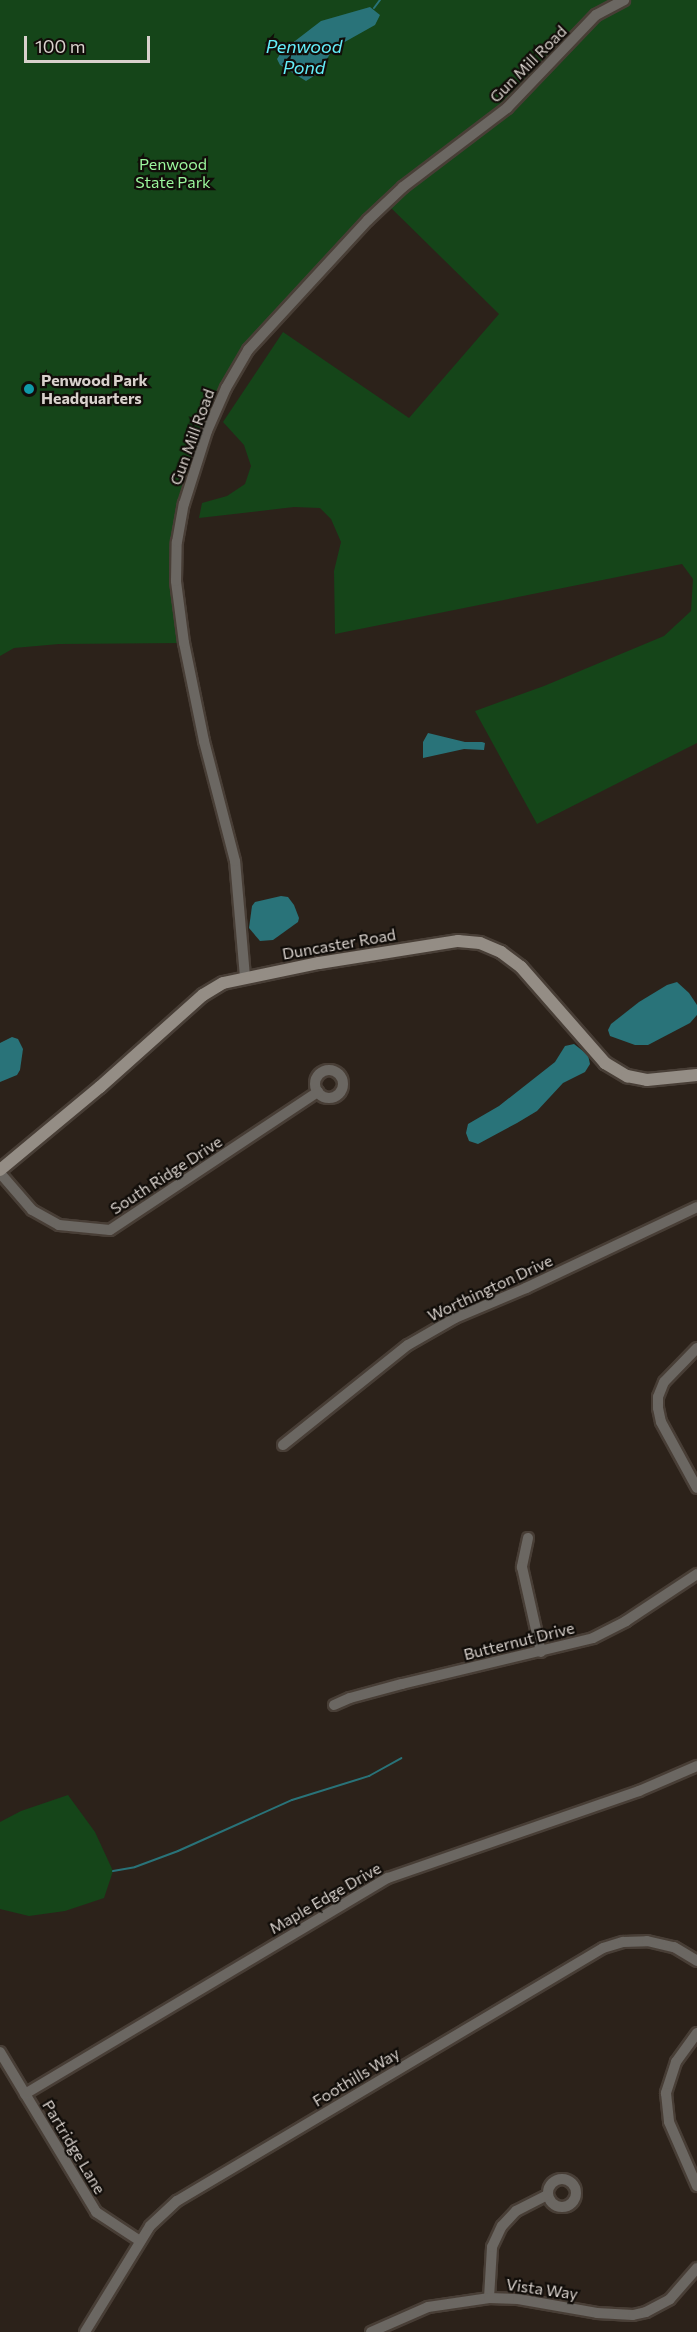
<!DOCTYPE html>
<html>
<head>
<meta charset="utf-8">
<style>
  body { margin:0 }
  #map { position:relative; width:697px; height:2332px; overflow:hidden; background:#2c221a; font-family:Commissioner,sans-serif }
  div>[style] { position:absolute }
  .green>* { inset:0; background:#154519 }
  .water>* { inset:0; background:#297379 }
  .stream>* { height:2px; margin:-1px; padding:0 1px; transform-origin:1px; border-radius:1px; background:#297379 }
  .roads { filter:drop-shadow(2px 0 #483e36) drop-shadow(-2px 0 #483e36) drop-shadow(0 2px #483e36) drop-shadow(0 -2px #483e36) }
  .street>* { height:10px; margin:-5px; padding:0 5px; transform-origin:5px; border-radius:5px; background:#6b6762 }
  .street>.ring { margin:-5px; padding:0; box-sizing:content-box; background:none; border:10px solid #6b6762; border-radius:50% }
  .secondary>* { height:12px; margin:-6px; padding:0 6px; transform-origin:6px; border-radius:6px; background:#948d85 }
  .dots>* { width:16px; height:16px; translate:-50% -50%; box-sizing:border-box; border:3px solid #110d09; border-radius:50% }
  span { translate:-50% -50%; white-space:nowrap; text-align:center; line-height:1.15; -webkit-text-stroke:4.5px #110d09; paint-order:stroke }
  .street-label { font-size:16px; color:#d8d1cc }
  .park-label { font-size:16px; color:#9bf79d }
  .poi-label { font-size:16px; color:#d8d1cc; font-weight:700 }
  .left { translate:0 -50%; text-align:left }
  .water-label { font-size:18px; color:#65effb; font-style:italic }
  .scale { position:absolute; left:24px; top:36px; width:126px; height:27px; box-sizing:border-box; border:3px solid #d8d1cc; border-top:0; padding-left:8px; font-size:18px; line-height:21px; white-space:nowrap; color:#d8d1cc; -webkit-text-stroke:4px #110d09; paint-order:stroke }
</style>
</head>
<body>
<div id="map">
  <div class="green">
    <i style="clip-path:polygon(0 0,697px 0,697px 743px,537px 824px,475px 711px,544px 686px,664px 636px,691px 611px,693px 579px,682px 564px,335px 634px,334px 571px,341px 542px,331px 519px,320px 508px,294px 507px,199px 518px,202px 503px,227px 496px,245px 484px,251px 466px,244px 445px,223px 422px,283px 332px,409px 418px,499px 314px,386px 203px,256px 341px,207px 431px,177px 542px,184px 643px,59px 644px,14px 648px,0 656px)"></i>
    <i style="clip-path:polygon(68px 1795px,95px 1832px,113px 1871px,104px 1898px,65px 1911px,29px 1916px,0 1909px,0 1822px,21px 1811px)"></i>
  </div>
  <div class="water">
    <i style="clip-path:polygon(370px 7px,380px 15px,375px 25px,334px 48px,317px 74px,306px 81px,280px 65px,277px 59px,282px 51px,321px 21px)"></i>
    <i style="clip-path:polygon(428px 733px,465px 742px,482px 742px,485px 743px,484px 750px,464px 749px,423px 758px,423px 742px)"></i>
    <i style="clip-path:polygon(281px 896px,288px 897px,294px 905px,299px 918px,298px 922px,273px 940px,260px 941px,249px 928px,252px 906px,255px 902px)"></i>
    <i style="clip-path:polygon(677px 982px,689px 993px,697px 1005px,697px 1015px,690px 1023px,648px 1045px,635px 1045px,610px 1036px,608px 1030px,611px 1024px,639px 1002px,667px 985px)"></i>
    <i style="clip-path:polygon(12px 1037px,18px 1039px,23px 1049px,20px 1070px,17px 1075px,0 1082px,0 1043px)"></i>
    <i style="clip-path:polygon(574px 1044px,588px 1055px,590px 1064px,585px 1072px,563px 1083px,537px 1111px,517px 1123px,478px 1144px,469px 1141px,466px 1133px,468px 1124px,499px 1106px,555px 1062px,565px 1046px)"></i>
  </div>
  <div class="stream">
    <i style="left:374px;top:8px;width:10px;rotate:-53deg"></i>
    <i style="left:113px;top:1871px;width:22px;rotate:-10deg"></i>
    <i style="left:135px;top:1867px;width:46px;rotate:-20.4deg"></i>
    <i style="left:178px;top:1851px;width:125px;rotate:-24.1deg"></i>
    <i style="left:292px;top:1800px;width:81px;rotate:-17.3deg"></i>
    <i style="left:369px;top:1776px;width:37px;rotate:-29deg"></i>
  </div>
  <div class="roads">
    <div class="street">
      <i style="left:245px;top:977px;width:116px;rotate:-94.9deg"></i>
      <i style="left:235px;top:861px;width:124px;rotate:-104.5deg"></i>
      <i style="left:204px;top:741px;width:100px;rotate:-101.5deg"></i>
      <i style="left:184px;top:643px;width:63px;rotate:-97.4deg"></i>
      <i style="left:176px;top:581px;width:39px;rotate:-89deg"></i>
      <i style="left:177px;top:542px;width:39px;rotate:-80deg"></i>
      <i style="left:184px;top:504px;width:77px;rotate:-72.5deg"></i>
      <i style="left:207px;top:431px;width:47px;rotate:-66.2deg"></i>
      <i style="left:226px;top:388px;width:44px;rotate:-59.9deg"></i>
      <i style="left:248px;top:350px;width:177px;rotate:-47.3deg"></i>
      <i style="left:368px;top:220px;width:48px;rotate:-43.3deg"></i>
      <i style="left:403px;top:187px;width:131px;rotate:-37.2deg"></i>
      <i style="left:507px;top:108px;width:129px;rotate:-46.3deg"></i>
      <i style="left:596px;top:15px;width:32px;rotate:-28deg"></i>
      <i class="ring" style="left:315px;top:1070px;width:18px;height:18px"></i>
      <i style="left:0;top:1173px;width:49px;rotate:49.1deg"></i>
      <i style="left:32px;top:1210px;width:31px;rotate:29deg"></i>
      <i style="left:59px;top:1225px;width:51px;rotate:5.6deg"></i>
      <i style="left:110px;top:1230px;width:250px;rotate:-33.6deg"></i>
      <i style="left:697px;top:1348px;width:47px;rotate:134.1deg"></i>
      <i style="left:664px;top:1382px;width:16px;rotate:112deg"></i>
      <i style="left:658px;top:1397px;width:11px;rotate:90deg"></i>
      <i style="left:658px;top:1408px;width:14px;rotate:78deg"></i>
      <i style="left:661px;top:1422px;width:75px;rotate:61.4deg"></i>
      <i style="left:283px;top:1445px;width:160px;rotate:-38.7deg"></i>
      <i style="left:408px;top:1345px;width:54px;rotate:-29.9deg"></i>
      <i style="left:455px;top:1318px;width:77px;rotate:-22.9deg"></i>
      <i style="left:526px;top:1288px;width:189px;rotate:-25.3deg"></i>
      <i style="left:528px;top:1538px;width:30px;rotate:102deg"></i>
      <i style="left:522px;top:1567px;width:87px;rotate:77.4deg"></i>
      <i style="left:334px;top:1705px;width:17px;rotate:-24deg"></i>
      <i style="left:350px;top:1698px;width:54px;rotate:-15.1deg"></i>
      <i style="left:402px;top:1684px;width:196px;rotate:-13.5deg"></i>
      <i style="left:593px;top:1638px;width:37px;rotate:-27deg"></i>
      <i style="left:626px;top:1621px;width:85px;rotate:-33.5deg"></i>
      <i style="left:697px;top:2033px;width:36px;rotate:126deg"></i>
      <i style="left:676px;top:2062px;width:33px;rotate:108deg"></i>
      <i style="left:666px;top:2093px;width:29px;rotate:84deg"></i>
      <i style="left:669px;top:2122px;width:70px;rotate:66.4deg"></i>
      <i style="left:0;top:2052px;width:187px;rotate:59deg"></i>
      <i style="left:96px;top:2212px;width:53px;rotate:33.4deg"></i>
      <i style="left:25px;top:2094px;width:422px;rotate:-30.8deg"></i>
      <i style="left:388px;top:1878px;width:266px;rotate:-19.1deg"></i>
      <i style="left:639px;top:1791px;width:63px;rotate:-23.3deg"></i>
      <i class="ring" style="left:548px;top:2179px;width:18px;height:18px"></i>
      <i style="left:489px;top:2298px;width:51px;rotate:-86.6deg"></i>
      <i style="left:492px;top:2247px;width:23px;rotate:-65deg"></i>
      <i style="left:502px;top:2226px;width:21px;rotate:-47deg"></i>
      <i style="left:516px;top:2211px;width:36px;rotate:-27deg"></i>
      <i style="left:85px;top:2332px;width:124px;rotate:-58.5deg"></i>
      <i style="left:150px;top:2226px;width:37px;rotate:-43deg"></i>
      <i style="left:177px;top:2201px;width:495px;rotate:-30.7deg"></i>
      <i style="left:603px;top:1948px;width:21px;rotate:-17deg"></i>
      <i style="left:623px;top:1942px;width:24px;rotate:-2deg"></i>
      <i style="left:647px;top:1941px;width:28px;rotate:13deg"></i>
      <i style="left:674px;top:1947px;width:27px;rotate:31deg"></i>
      <i style="left:371px;top:2332px;width:62px;rotate:-23.7deg"></i>
      <i style="left:428px;top:2307px;width:62px;rotate:-8.4deg"></i>
      <i style="left:489px;top:2298px;width:29px;rotate:2deg"></i>
      <i style="left:518px;top:2299px;width:80px;rotate:10deg"></i>
      <i style="left:597px;top:2313px;width:36px;rotate:3deg"></i>
      <i style="left:633px;top:2315px;width:13px;rotate:-13deg"></i>
      <i style="left:646px;top:2312px;width:27px;rotate:-28deg"></i>
      <i style="left:670px;top:2299px;width:41px;rotate:-48.9deg"></i>
    </div>
    <div class="secondary">
      <i style="left:0;top:1170px;width:130px;rotate:-39.7deg"></i>
      <i style="left:100px;top:1087px;width:138px;rotate:-41.8deg"></i>
      <i style="left:203px;top:995px;width:23px;rotate:-31deg"></i>
      <i style="left:223px;top:983px;width:98px;rotate:-11.8deg"></i>
      <i style="left:319px;top:963px;width:141px;rotate:-9deg"></i>
      <i style="left:458px;top:941px;width:22px;rotate:5deg"></i>
      <i style="left:480px;top:943px;width:23px;rotate:23deg"></i>
      <i style="left:501px;top:952px;width:25px;rotate:37deg"></i>
      <i style="left:521px;top:967px;width:128px;rotate:48.8deg"></i>
      <i style="left:605px;top:1063px;width:26px;rotate:31deg"></i>
      <i style="left:627px;top:1076px;width:20px;rotate:11deg"></i>
      <i style="left:647px;top:1080px;width:50px;rotate:-5.7deg"></i>
    </div>
  </div>
  <div class="dots">
    <i style="left:29px;top:389px;background:#0f9aa8"></i>
  </div>
  <div class="street-label">
    <span style="left:528px;top:64px;rotate:-45deg">Gun Mill Road</span>
    <span style="left:192px;top:437px;rotate:-70deg">Gun Mill Road</span>
    <span style="left:339px;top:944px;rotate:-10deg">Duncaster Road</span>
    <span style="left:166px;top:1175px;rotate:-33deg">South Ridge Drive</span>
    <span style="left:490px;top:1288px;rotate:-25deg">Worthington Drive</span>
    <span style="left:519px;top:1641px;rotate:-14deg">Butternut Drive</span>
    <span style="left:325px;top:1898px;rotate:-30deg">Maple Edge Drive</span>
    <span style="left:356px;top:2077px;rotate:-31deg">Foothills Way</span>
    <span style="left:74px;top:2147px;rotate:59deg">Partridge Lane</span>
    <span style="left:542px;top:2289px;rotate:8deg">Vista Way</span>
  </div>
  <div class="park-label">
    <span style="left:173px;top:173px">Penwood<br>State Park</span>
  </div>
  <div class="poi-label">
    <span class="left" style="left:41px;top:389px">Penwood Park<br>Headquarters</span>
  </div>
  <div class="water-label">
    <span style="left:304px;top:57px">Penwood<br>Pond</span>
  </div>
  <div class="scale">100 m</div>
</div>
</body>
</html>
